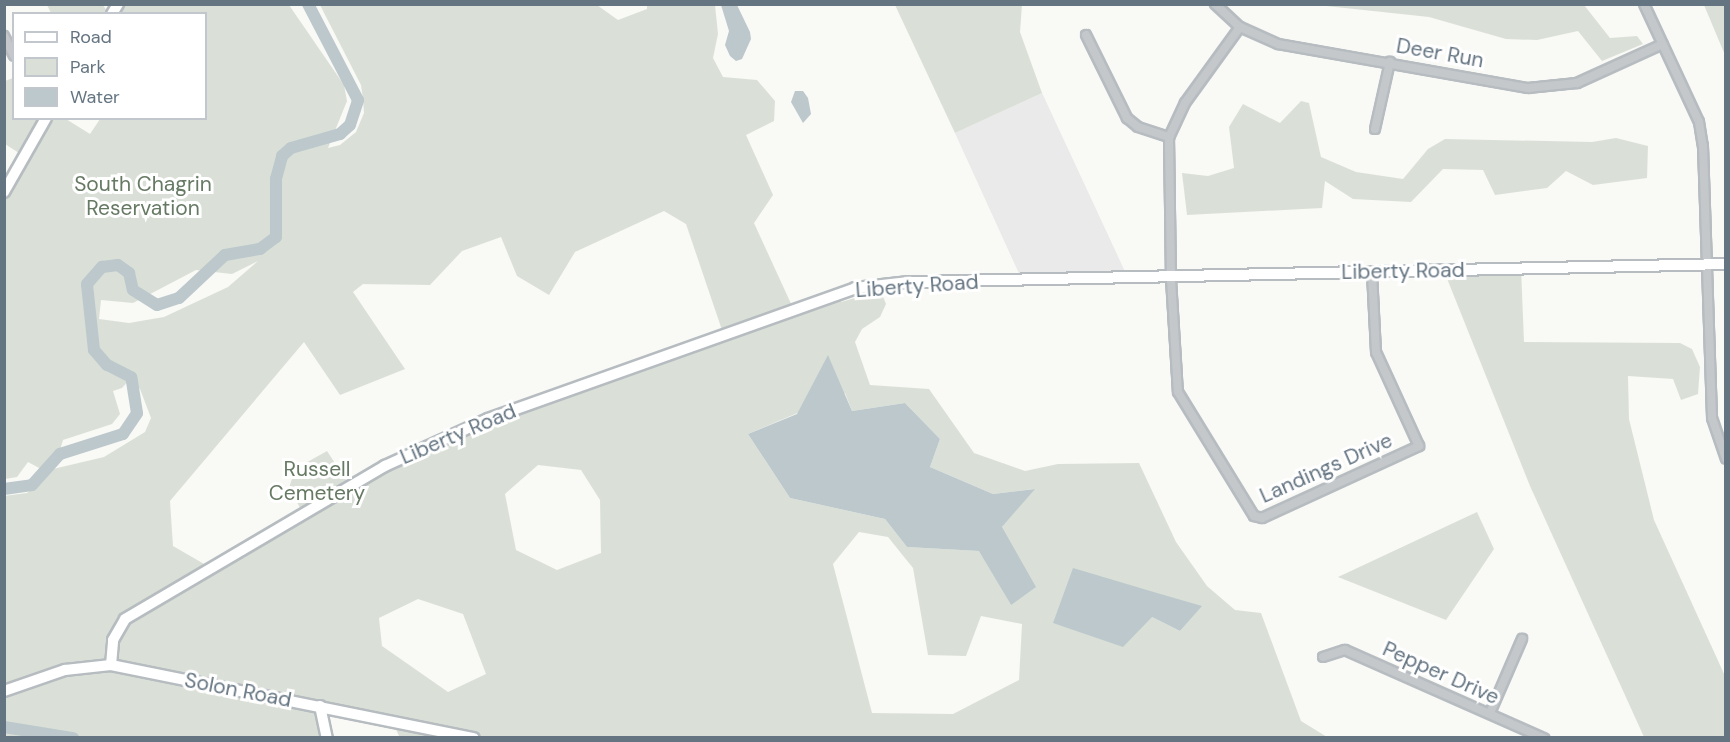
<!DOCTYPE html>
<html>
<head>
<meta charset="utf-8">
<style>
  body { margin:0 }
  #map { position:relative; width:1730px; height:742px; overflow:hidden; background:#f9f9f6; font-family:"DM Sans",sans-serif }
  div>[style] { position:absolute }
  .built>* { inset:0; background:#e9eae9 }
  .green>* { inset:0; background:#dae0d7 }
  .water>* { inset:0; background:#bcc8cc }
  .river>* { height:12px; margin:-6px; padding:0 6px; transform-origin:6px; border-radius:6px; background:#bcc8cc }
  .roads { filter:drop-shadow(2px 0 #b6bcc0) drop-shadow(-2px 0 #b6bcc0) drop-shadow(0 2px #b6bcc0) drop-shadow(0 -2px #b6bcc0) }
  .street>* { height:8px; margin:-4px; padding:0 4px; transform-origin:4px; border-radius:4px; background:#c4c8cb }
  .secondary>* { height:10px; margin:-5px; padding:0 5px; transform-origin:5px; border-radius:5px; background:#fff }
  span { translate:-50% -50%; white-space:nowrap; text-align:center; line-height:1.15; -webkit-text-stroke:6px #fff; paint-order:stroke }
  .street-label { font-size:21px; color:#647481 }
  .park-label { font-size:21px; color:#667963 }
  .frame { position:absolute; inset:0; border:6px solid #647481; pointer-events:none }
  .legend { position:absolute; left:12px; top:12px; width:195px; height:108px; box-sizing:border-box; background:#fff; border:2px solid #c1c7cd; margin:0; padding:8px 10px; list-style:none; font-size:18px; color:#647481 }
  .legend li { display:flex; align-items:center; gap:12px; height:30px }
  .legend b { width:30px; border:2px solid #c1c7cd }
</style>
</head>
<body>
<div id="map">
  <div class="built">
    <i style="clip-path:polygon(1042px 93px,1128px 278px,1022px 280px,955px 133px)"></i>
  </div>
  <div class="green">
    <i style="clip-path:polygon(47px 5px,103px 5px,108px 13px,51px 13px)"></i>
    <i style="clip-path:polygon(evenodd,121px 5px,289px 5px,344px 85px,347px 101px,328px 148px,340px 145px,356px 132px,364px 113px,363px 99px,361px 85px,320px 5px,597px 5px,618px 20px,647px 9px,647px 5px,715px 5px,718px 34px,713px 58px,723px 77px,757px 80px,775px 101px,774px 121px,746px 135px,773px 195px,754px 223px,793px 308px,838px 293px,841px 302px,872px 293px,882px 294px,886px 304px,880px 317px,862px 329px,855px 342px,870px 385px,929px 389px,974px 453px,1025px 471px,1058px 464px,1139px 463px,1176px 542px,1207px 586px,1235px 610px,1261px 613px,1301px 721px,1327px 737px,400px 738px,392px 721px,320px 706px,327px 737px,5px 737px,4px 496px,27px 493px,53px 469px,104px 457px,145px 432px,151px 418px,140px 389px,129px 380px,122px 388px,113px 391px,120px 414px,112px 424px,63px 440px,58px 457px,50px 464px,41px 469px,28px 462px,17px 477px,5px 479px,5px 186px,22px 155px,5px 144px,5px 81px,13px 78px,14px 118px,66px 119px,90px 134px,100px 119px,206px 118px,206px 14px,114px 13px,121px 5px,664px 211px,686px 224px,723px 333px,428px 444px,350px 486px,327px 451px,295px 469px,289px 488px,303px 513px,211px 568px,173px 546px,170px 501px,304px 342px,340px 395px,405px 369px,353px 292px,363px 284px,430px 285px,462px 251px,501px 237px,517px 276px,549px 295px,575px 252px,664px 211px,121px 5px,258px 261px,228px 287px,164px 317px,129px 323px,99px 319px,101px 300px,133px 303px,196px 270px,232px 274px,258px 261px,121px 5px,845px 393px,852px 411px,905px 403px,940px 439px,930px 467px,993px 494px,1034px 489px,1002px 527px,1011px 605px,980px 551px,907px 547px,885px 519px,790px 498px,748px 434px,845px 393px,121px 5px,538px 465px,581px 470px,600px 500px,601px 553px,557px 570px,516px 550px,505px 494px,538px 465px,121px 5px,859px 532px,888px 537px,913px 568px,928px 655px,966px 656px,981px 616px,1022px 624px,1019px 680px,953px 714px,872px 713px,833px 564px,859px 532px,121px 5px,418px 599px,463px 614px,486px 674px,448px 692px,382px 646px,379px 618px,418px 599px,121px 5px,1201px 606px,1180px 631px,1152px 617px,1201px 606px)"></i>
    <i style="clip-path:polygon(895px 5px,1022px 5px,1020px 32px,1042px 93px,955px 133px)"></i>
    <i style="clip-path:polygon(1317px 5px,1584px 5px,1610px 38px,1637px 36px,1643px 44px,1602px 61px,1578px 31px,1537px 40px,1506px 39px,1429px 17px)"></i>
    <i style="clip-path:polygon(1704px 5px,1725px 5px,1725px 55px)"></i>
    <i style="clip-path:polygon(1301px 101px,1309px 103px,1321px 157px,1356px 172px,1403px 179px,1428px 149px,1445px 139px,1592px 142px,1616px 138px,1648px 146px,1647px 178px,1593px 185px,1566px 171px,1547px 188px,1495px 195px,1483px 170px,1443px 169px,1411px 202px,1353px 199px,1325px 181px,1322px 208px,1187px 215px,1182px 173px,1208px 176px,1234px 168px,1229px 127px,1243px 104px,1280px 123px)"></i>
    <i style="clip-path:polygon(1521px 268px,1524px 342px,1680px 343px,1692px 349px,1700px 367px,1698px 394px,1681px 400px,1673px 379px,1628px 376px,1629px 419px,1654px 520px,1725px 676px,1725px 737px,1644px 737px,1530px 486px,1444px 271px)"></i>
    <i style="clip-path:polygon(1477px 512px,1494px 549px,1446px 620px,1338px 577px)"></i>
  </div>
  <div class="water">
    <i style="clip-path:polygon(721px 5px,737px 5px,750px 32px,751px 39px,742px 59px,736px 61px,730px 56px,725px 45px,729px 31px)"></i>
    <i style="clip-path:polygon(795px 91px,803px 91px,808px 98px,811px 114px,803px 123px,791px 102px)"></i>
    <i style="clip-path:polygon(828px 355px,852px 411px,905px 403px,940px 439px,930px 467px,993px 494px,1035px 489px,1002px 527px,1036px 587px,1011px 605px,979px 551px,907px 547px,885px 519px,790px 498px,748px 434px,797px 414px)"></i>
    <i style="clip-path:polygon(1073px 568px,1157px 593px,1202px 606px,1180px 631px,1152px 617px,1123px 647px,1053px 623px)"></i>
  </div>
  <div class="river">
    <i style="left:4px;top:489px;width:28px;rotate:-8deg"></i>
    <i style="left:32px;top:485px;width:42px;rotate:-47.9deg"></i>
    <i style="left:60px;top:454px;width:66px;rotate:-17.6deg"></i>
    <i style="left:123px;top:434px;width:25px;rotate:-56deg"></i>
    <i style="left:137px;top:413px;width:36px;rotate:-99deg"></i>
    <i style="left:131px;top:377px;width:27px;rotate:-153deg"></i>
    <i style="left:107px;top:365px;width:20px;rotate:-131deg"></i>
    <i style="left:94px;top:350px;width:66px;rotate:-96.1deg"></i>
    <i style="left:87px;top:284px;width:23px;rotate:-49deg"></i>
    <i style="left:102px;top:267px;width:16px;rotate:-7deg"></i>
    <i style="left:118px;top:265px;width:14px;rotate:36deg"></i>
    <i style="left:129px;top:273px;width:17px;rotate:77deg"></i>
    <i style="left:133px;top:290px;width:28px;rotate:32deg"></i>
    <i style="left:157px;top:305px;width:23px;rotate:-18deg"></i>
    <i style="left:179px;top:298px;width:63px;rotate:-43.1deg"></i>
    <i style="left:225px;top:255px;width:36px;rotate:-10deg"></i>
    <i style="left:260px;top:249px;width:20px;rotate:-37deg"></i>
    <i style="left:276px;top:237px;width:58px;rotate:-90deg"></i>
    <i style="left:276px;top:179px;width:24px;rotate:-75deg"></i>
    <i style="left:282px;top:156px;width:12px;rotate:-42deg"></i>
    <i style="left:291px;top:148px;width:51px;rotate:-15.9deg"></i>
    <i style="left:340px;top:134px;width:13px;rotate:-42deg"></i>
    <i style="left:350px;top:125px;width:26px;rotate:-72deg"></i>
    <i style="left:358px;top:100px;width:108px;rotate:-117.5deg"></i>
    <i style="left:4px;top:727px;width:70px;rotate:9.1deg"></i>
  </div>
  <div class="roads">
    <div class="street">
      <i style="left:1215px;top:4px;width:34px;rotate:43deg"></i>
      <i style="left:1240px;top:27px;width:42px;rotate:24.1deg"></i>
      <i style="left:1278px;top:44px;width:254px;rotate:10deg"></i>
      <i style="left:1528px;top:88px;width:49px;rotate:-5.8deg"></i>
      <i style="left:1577px;top:83px;width:94px;rotate:-24.4deg"></i>
      <i style="left:1644px;top:4px;width:130px;rotate:65deg"></i>
      <i style="left:1699px;top:122px;width:24px;rotate:81deg"></i>
      <i style="left:1703px;top:146px;width:272px;rotate:88.1deg"></i>
      <i style="left:1712px;top:418px;width:43px;rotate:71.1deg"></i>
      <i style="left:1240px;top:27px;width:94px;rotate:125.9deg"></i>
      <i style="left:1185px;top:103px;width:38px;rotate:115deg"></i>
      <i style="left:1169px;top:137px;width:142px;rotate:89.2deg"></i>
      <i style="left:1171px;top:279px;width:113px;rotate:86.5deg"></i>
      <i style="left:1178px;top:392px;width:145px;rotate:58.5deg"></i>
      <i style="left:1254px;top:516px;width:8px;rotate:14deg"></i>
      <i style="left:1262px;top:518px;width:173px;rotate:-24.6deg"></i>
      <i style="left:1419px;top:446px;width:103px;rotate:-114.6deg"></i>
      <i style="left:1376px;top:352px;width:79px;rotate:-92.9deg"></i>
      <i style="left:1086px;top:35px;width:93px;rotate:63.7deg"></i>
      <i style="left:1127px;top:118px;width:14px;rotate:39deg"></i>
      <i style="left:1138px;top:127px;width:33px;rotate:18deg"></i>
      <i style="left:4px;top:36px;width:22px;rotate:63deg"></i>
      <i style="left:1375px;top:129px;width:69px;rotate:-77.4deg"></i>
      <i style="left:1323px;top:657px;width:23px;rotate:-18deg"></i>
      <i style="left:1345px;top:650px;width:218px;rotate:23.9deg"></i>
      <i style="left:1490px;top:713px;width:81px;rotate:-66.6deg"></i>
    </div>
    <div class="secondary">
      <i style="left:112px;top:14px;width:12px;rotate:-59deg"></i>
      <i style="left:4px;top:192px;width:85px;rotate:-60.4deg"></i>
      <i style="left:111px;top:665px;width:25px;rotate:-85deg"></i>
      <i style="left:113px;top:640px;width:24px;rotate:-60deg"></i>
      <i style="left:125px;top:619px;width:302px;rotate:-30.5deg"></i>
      <i style="left:385px;top:466px;width:113px;rotate:-24.5deg"></i>
      <i style="left:488px;top:419px;width:390px;rotate:-19.6deg"></i>
      <i style="left:855px;top:288px;width:54px;rotate:-6.3deg"></i>
      <i style="left:909px;top:282px;width:817px;rotate:-1.26deg"></i>
      <i style="left:4px;top:691px;width:65px;rotate:-19deg"></i>
      <i style="left:65px;top:670px;width:46px;rotate:-6.2deg"></i>
      <i style="left:111px;top:665px;width:370px;rotate:11.4deg"></i>
      <i style="left:320px;top:706px;width:33px;rotate:78deg"></i>
    </div>
  </div>
  <div class="street-label">
    <span style="left:1440px;top:53px;rotate:10deg">Deer Run</span>
    <span style="left:1403px;top:271px;rotate:-1deg">Liberty Road</span>
    <span style="left:917px;top:286px;rotate:-4deg">Liberty Road</span>
    <span style="left:458px;top:434px;rotate:-23deg">Liberty Road</span>
    <span style="left:1326px;top:468px;rotate:-24deg">Landings Drive</span>
    <span style="left:1441px;top:673px;rotate:24deg">Pepper Drive</span>
    <span style="left:238px;top:690px;rotate:11deg">Solon Road</span>
  </div>
  <div class="park-label">
    <span style="left:143px;top:196px">South Chagrin<br>Reservation</span>
    <span style="left:317px;top:481px">Russell<br>Cemetery</span>
  </div>
  <div class="frame"></div>
  <ul class="legend">
  <li><b style="height:8px;background:#fff"></b>Road</li>
  <li><b style="height:16px;background:#dae0d7"></b>Park</li>
  <li><b style="height:16px;background:#bcc8cc"></b>Water</li>
  </ul>
</div>
</body>
</html>
